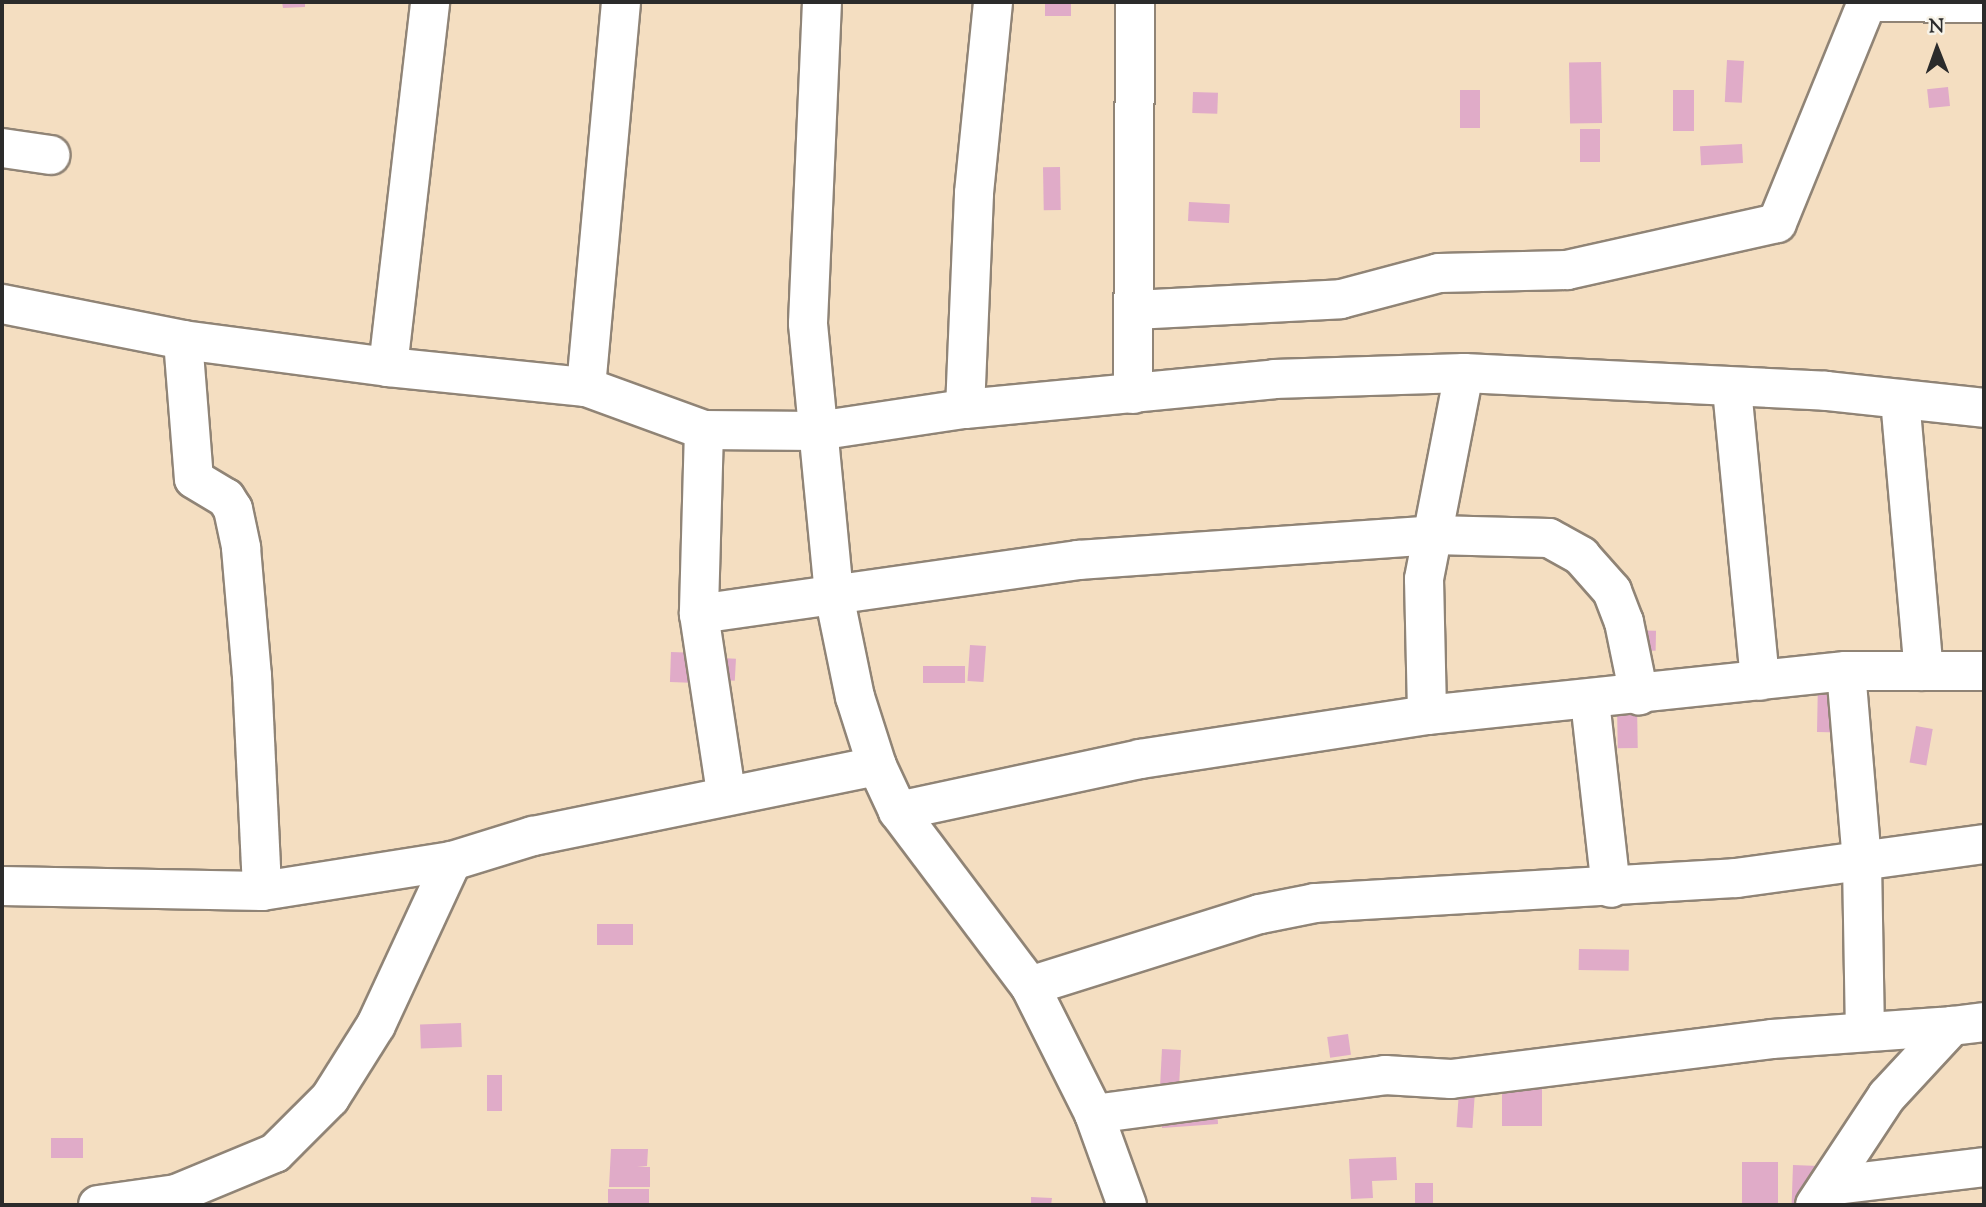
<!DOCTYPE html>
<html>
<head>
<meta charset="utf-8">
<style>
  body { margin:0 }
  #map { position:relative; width:1986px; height:1207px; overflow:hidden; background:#f4dec1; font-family:"Sorts Mill Goudy",serif }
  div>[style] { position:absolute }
  .building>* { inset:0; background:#e0abc8; transform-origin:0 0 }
  .roads { filter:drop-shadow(2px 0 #908476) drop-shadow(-2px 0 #908476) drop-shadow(0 2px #908476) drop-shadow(0 -2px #908476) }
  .minor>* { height:38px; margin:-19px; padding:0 19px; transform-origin:19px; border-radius:19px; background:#fff }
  span { translate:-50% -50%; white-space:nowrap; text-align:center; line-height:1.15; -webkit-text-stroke:5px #f7f3e8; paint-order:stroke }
  .frame { position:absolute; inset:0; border:4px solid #2b2b2b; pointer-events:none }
  .north { position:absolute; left:1902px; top:14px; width:70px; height:70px; -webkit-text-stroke:5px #f7f3e8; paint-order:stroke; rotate:359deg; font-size:19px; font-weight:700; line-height:28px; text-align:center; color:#2b2b2b }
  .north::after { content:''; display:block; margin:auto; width:24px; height:32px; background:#2b2b2b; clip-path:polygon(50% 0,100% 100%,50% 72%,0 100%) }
</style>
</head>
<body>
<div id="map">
  <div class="building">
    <i style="clip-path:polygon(282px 2px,305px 2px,305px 7px,283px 8px)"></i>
    <i style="left:1045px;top:2px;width:26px;height:14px"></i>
    <i style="left:1727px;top:60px;width:17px;height:42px;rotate:3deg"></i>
    <i style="left:1601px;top:62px;width:61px;height:32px;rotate:89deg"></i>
    <i style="left:1948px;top:87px;width:19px;height:21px;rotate:84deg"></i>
    <i style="left:1460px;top:90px;width:20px;height:38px"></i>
    <i style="left:1673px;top:90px;width:21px;height:41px"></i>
    <i style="left:1193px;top:92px;width:25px;height:21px;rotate:2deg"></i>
    <i style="left:1580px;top:129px;width:20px;height:33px"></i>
    <i style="left:1742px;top:144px;width:19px;height:42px;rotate:87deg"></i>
    <i style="left:1060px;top:167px;width:43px;height:17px;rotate:89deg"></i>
    <i style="left:1189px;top:202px;width:41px;height:19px;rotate:3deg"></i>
    <i style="left:1615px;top:630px;width:41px;height:20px;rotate:1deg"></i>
    <i style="left:970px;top:645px;width:16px;height:36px;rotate:4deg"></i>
    <i style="left:671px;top:652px;width:27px;height:30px;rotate:2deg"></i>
    <i style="left:702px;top:657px;width:34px;height:22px;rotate:3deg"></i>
    <i style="left:923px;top:666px;width:42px;height:17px"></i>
    <i style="clip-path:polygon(1818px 679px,1869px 680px,1868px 705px,1861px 704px,1860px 733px,1817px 732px)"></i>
    <i style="left:1637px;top:705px;width:43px;height:20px;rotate:89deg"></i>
    <i style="left:1916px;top:726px;width:17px;height:37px;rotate:10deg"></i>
    <i style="left:597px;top:924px;width:36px;height:21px"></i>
    <i style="left:1579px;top:949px;width:50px;height:21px;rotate:1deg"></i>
    <i style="left:461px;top:1023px;width:24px;height:41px;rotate:88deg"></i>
    <i style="left:1348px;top:1034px;width:21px;height:21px;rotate:82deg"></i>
    <i style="left:1162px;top:1049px;width:19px;height:42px;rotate:3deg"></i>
    <i style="left:487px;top:1075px;width:15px;height:36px"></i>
    <i style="left:1502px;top:1078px;width:40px;height:48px"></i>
    <i style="clip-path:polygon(1216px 1090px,1218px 1124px,1162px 1128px,1162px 1113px)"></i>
    <i style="left:1459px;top:1091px;width:16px;height:36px;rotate:4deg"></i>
    <i style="left:51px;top:1138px;width:32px;height:20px"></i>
    <i style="clip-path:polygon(611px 1149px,648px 1149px,647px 1166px,637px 1167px,650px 1167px,650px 1187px,609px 1187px)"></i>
    <i style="clip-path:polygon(1396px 1157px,1397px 1180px,1372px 1181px,1373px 1198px,1351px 1199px,1349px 1159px)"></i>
    <i style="left:1742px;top:1162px;width:36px;height:43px"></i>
    <i style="left:1793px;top:1165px;width:26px;height:40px;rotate:2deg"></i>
    <i style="left:1415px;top:1183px;width:18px;height:22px"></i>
    <i style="left:649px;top:1189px;width:14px;height:41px;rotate:90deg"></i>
    <i style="clip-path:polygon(1031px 1197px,1052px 1198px,1051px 1205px,1031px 1205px)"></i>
  </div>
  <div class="roads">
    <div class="minor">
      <i style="left:822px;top:2px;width:322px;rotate:92.5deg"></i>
      <i style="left:808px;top:324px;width:272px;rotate:84.5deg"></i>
      <i style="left:834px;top:595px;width:104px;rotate:78.4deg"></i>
      <i style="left:855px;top:697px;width:72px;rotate:72.3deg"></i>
      <i style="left:877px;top:766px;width:50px;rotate:65deg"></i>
      <i style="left:898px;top:811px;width:219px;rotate:53deg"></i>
      <i style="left:1030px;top:986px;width:143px;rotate:63.4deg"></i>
      <i style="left:1094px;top:1114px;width:97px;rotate:70.1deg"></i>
      <i style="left:2px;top:148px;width:49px;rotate:8.3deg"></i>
      <i style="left:2px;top:304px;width:185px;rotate:11.2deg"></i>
      <i style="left:183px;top:340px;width:207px;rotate:7.5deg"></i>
      <i style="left:388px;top:367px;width:199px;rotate:5.8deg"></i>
      <i style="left:586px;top:387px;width:126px;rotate:20deg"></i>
      <i style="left:704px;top:430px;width:113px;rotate:0.5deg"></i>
      <i style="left:817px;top:431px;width:150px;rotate:-8.5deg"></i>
      <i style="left:965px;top:409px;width:310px;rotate:-5.5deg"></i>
      <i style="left:1274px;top:379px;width:190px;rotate:-1.8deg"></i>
      <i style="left:1464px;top:373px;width:362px;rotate:2.8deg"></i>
      <i style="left:1826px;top:391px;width:159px;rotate:6.1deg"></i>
      <i style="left:1134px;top:310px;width:207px;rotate:-3deg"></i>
      <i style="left:1341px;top:299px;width:101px;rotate:-14.9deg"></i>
      <i style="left:1439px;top:273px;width:128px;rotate:-1.3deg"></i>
      <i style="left:1567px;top:270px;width:215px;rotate:-12.6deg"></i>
      <i style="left:1777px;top:223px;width:239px;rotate:-67.8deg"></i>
      <i style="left:1867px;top:2px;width:117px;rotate:0.5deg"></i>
      <i style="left:183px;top:340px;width:139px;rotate:85.5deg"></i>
      <i style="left:194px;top:479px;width:37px;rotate:31deg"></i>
      <i style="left:226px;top:498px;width:13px;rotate:58deg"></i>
      <i style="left:233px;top:509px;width:40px;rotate:78deg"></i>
      <i style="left:241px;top:548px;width:128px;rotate:85.1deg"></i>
      <i style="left:252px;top:676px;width:215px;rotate:87.3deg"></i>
      <i style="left:388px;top:367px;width:367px;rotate:-83.4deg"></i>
      <i style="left:1464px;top:373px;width:210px;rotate:101deg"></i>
      <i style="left:1424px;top:579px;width:136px;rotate:88.7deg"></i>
      <i style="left:1427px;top:715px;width:421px;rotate:-6deg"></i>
      <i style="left:1846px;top:671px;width:138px"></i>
      <i style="left:586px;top:387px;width:387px;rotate:-84.8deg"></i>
      <i style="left:1732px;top:389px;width:293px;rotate:84.5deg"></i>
      <i style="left:1133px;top:394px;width:392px;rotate:-89.7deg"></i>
      <i style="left:1900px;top:399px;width:273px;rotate:85deg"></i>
      <i style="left:965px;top:409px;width:216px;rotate:-87.6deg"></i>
      <i style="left:974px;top:193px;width:192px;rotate:-84.3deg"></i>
      <i style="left:704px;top:430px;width:184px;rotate:91.6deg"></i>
      <i style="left:699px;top:614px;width:181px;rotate:81.4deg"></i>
      <i style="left:699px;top:614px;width:383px;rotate:-8.1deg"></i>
      <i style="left:1078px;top:560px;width:357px;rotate:-4deg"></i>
      <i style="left:1434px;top:535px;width:115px;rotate:1.5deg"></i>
      <i style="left:1549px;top:538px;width:37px;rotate:29deg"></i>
      <i style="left:1581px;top:556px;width:47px;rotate:48.5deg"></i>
      <i style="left:1612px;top:591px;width:33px;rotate:69deg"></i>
      <i style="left:1624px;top:622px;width:75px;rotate:78.4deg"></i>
      <i style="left:1846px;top:671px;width:192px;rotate:85.2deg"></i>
      <i style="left:1862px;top:862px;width:170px;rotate:89deg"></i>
      <i style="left:1590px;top:701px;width:188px;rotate:83.6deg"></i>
      <i style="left:898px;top:811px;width:248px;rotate:-12.1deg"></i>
      <i style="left:1140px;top:759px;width:290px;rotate:-8.7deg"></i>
      <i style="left:2px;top:886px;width:260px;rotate:1.1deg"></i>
      <i style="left:262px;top:891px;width:192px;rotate:-9deg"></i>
      <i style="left:1030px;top:986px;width:241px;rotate:-17.4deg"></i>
      <i style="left:1260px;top:914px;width:56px;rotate:-11.3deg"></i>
      <i style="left:1315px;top:903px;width:422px;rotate:-3.4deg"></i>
      <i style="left:1736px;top:878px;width:250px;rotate:-7.8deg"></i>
      <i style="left:1094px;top:1114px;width:294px;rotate:-7.6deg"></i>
      <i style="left:1385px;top:1075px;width:66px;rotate:3.5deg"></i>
      <i style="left:1451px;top:1079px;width:323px;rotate:-7.1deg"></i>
      <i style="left:1772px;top:1039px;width:180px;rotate:-4.1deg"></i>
      <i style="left:1828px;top:1186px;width:157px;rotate:-6.9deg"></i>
      <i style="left:98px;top:1205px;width:79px;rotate:-8deg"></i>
      <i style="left:176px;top:1194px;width:107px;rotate:-22.5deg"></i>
      <i style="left:275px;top:1153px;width:78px;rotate:-45deg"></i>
      <i style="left:330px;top:1098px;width:86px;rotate:-57.8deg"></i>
      <i style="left:376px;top:1025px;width:181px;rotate:-65.1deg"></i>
      <i style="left:452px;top:861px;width:85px;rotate:-17.2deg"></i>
      <i style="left:533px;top:836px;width:351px;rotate:-11.5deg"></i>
      <i style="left:1815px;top:1205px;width:131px;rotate:-56.6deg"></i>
      <i style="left:1887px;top:1096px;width:96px;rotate:-47.1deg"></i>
      <i style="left:1952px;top:1026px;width:32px;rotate:-7deg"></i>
    </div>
  </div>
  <div class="frame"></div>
  <div class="north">N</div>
</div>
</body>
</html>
